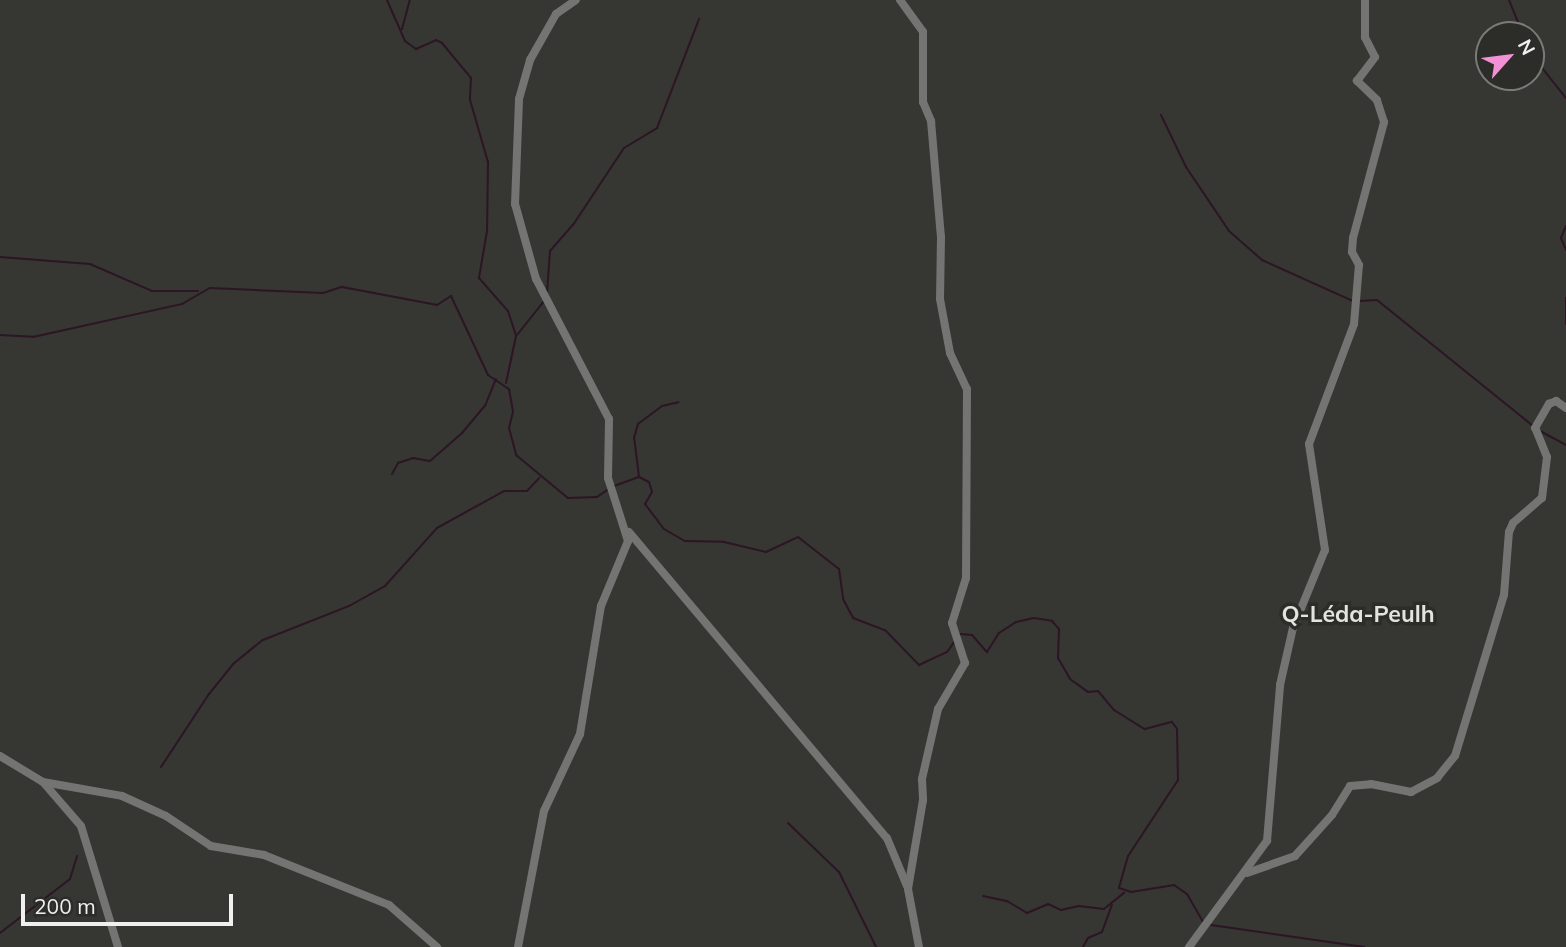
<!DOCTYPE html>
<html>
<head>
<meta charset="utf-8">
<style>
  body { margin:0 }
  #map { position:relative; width:1566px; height:947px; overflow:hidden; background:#363632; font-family:Mulish,sans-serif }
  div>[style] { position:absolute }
  .stream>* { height:2px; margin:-1px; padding:0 1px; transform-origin:1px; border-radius:1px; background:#2c1525 }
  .minor>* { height:8px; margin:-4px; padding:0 4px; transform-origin:4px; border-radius:4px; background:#747472 }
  span { translate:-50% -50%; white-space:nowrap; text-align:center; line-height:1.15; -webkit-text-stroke:7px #2c2c29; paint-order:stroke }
  .quarter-label { font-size:23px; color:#e4e4df; font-weight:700 }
  .north { position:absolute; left:1475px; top:21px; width:70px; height:70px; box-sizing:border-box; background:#2c2c29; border:2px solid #7a7a78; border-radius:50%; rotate:62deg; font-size:19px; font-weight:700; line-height:28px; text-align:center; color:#f0f0ee }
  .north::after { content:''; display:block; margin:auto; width:24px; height:32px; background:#f491d4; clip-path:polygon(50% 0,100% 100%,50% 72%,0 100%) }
  .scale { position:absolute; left:21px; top:894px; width:212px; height:32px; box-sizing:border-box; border:4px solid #f0f0ee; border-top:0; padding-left:9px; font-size:21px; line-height:24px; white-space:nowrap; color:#f0f0ee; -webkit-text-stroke:5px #2c2c29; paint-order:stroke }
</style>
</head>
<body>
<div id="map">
  <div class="stream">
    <i style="left:387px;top:0;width:45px;rotate:66.3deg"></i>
    <i style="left:405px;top:41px;width:14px;rotate:36deg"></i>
    <i style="left:416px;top:49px;width:22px;rotate:-24deg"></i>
    <i style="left:436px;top:40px;width:7px;rotate:27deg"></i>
    <i style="left:442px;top:43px;width:45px;rotate:50.4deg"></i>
    <i style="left:471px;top:78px;width:22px;rotate:93deg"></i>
    <i style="left:470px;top:100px;width:65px;rotate:73.8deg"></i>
    <i style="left:488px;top:162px;width:69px;rotate:90.8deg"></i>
    <i style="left:487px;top:231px;width:48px;rotate:99.7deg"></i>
    <i style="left:479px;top:278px;width:44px;rotate:48.7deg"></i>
    <i style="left:508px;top:311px;width:26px;rotate:72deg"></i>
    <i style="left:516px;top:336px;width:48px;rotate:102deg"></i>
    <i style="left:1509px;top:0;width:38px;rotate:68deg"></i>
    <i style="left:402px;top:29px;width:30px;rotate:-75deg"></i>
    <i style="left:1531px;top:54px;width:56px;rotate:51.5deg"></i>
    <i style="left:1161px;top:115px;width:58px;rotate:64.3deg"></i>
    <i style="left:1186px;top:167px;width:77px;rotate:56.1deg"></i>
    <i style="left:1229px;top:231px;width:44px;rotate:41.3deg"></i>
    <i style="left:1262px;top:260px;width:100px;rotate:24.3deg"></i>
    <i style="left:1566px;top:226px;width:13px;rotate:113deg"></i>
    <i style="left:1561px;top:238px;width:13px;rotate:67deg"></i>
    <i style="left:0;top:257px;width:90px;rotate:4.4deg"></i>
    <i style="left:90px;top:264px;width:68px;rotate:23.5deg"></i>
    <i style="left:152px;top:291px;width:46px"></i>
    <i style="left:547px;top:292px;width:41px;rotate:-85.8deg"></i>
    <i style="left:550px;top:251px;width:35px;rotate:-49deg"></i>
    <i style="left:573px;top:225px;width:92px;rotate:-56.5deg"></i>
    <i style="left:624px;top:148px;width:39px;rotate:-31deg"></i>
    <i style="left:657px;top:128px;width:117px;rotate:-68.9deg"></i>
    <i style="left:1566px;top:298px;width:26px;rotate:90deg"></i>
    <i style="left:1359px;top:301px;width:18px;rotate:-3deg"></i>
    <i style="left:1377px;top:300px;width:201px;rotate:38.9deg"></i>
    <i style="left:0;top:335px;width:33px;rotate:3deg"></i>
    <i style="left:33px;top:337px;width:153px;rotate:-12.5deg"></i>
    <i style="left:182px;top:304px;width:32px;rotate:-30deg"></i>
    <i style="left:210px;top:288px;width:113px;rotate:2.5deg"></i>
    <i style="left:323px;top:293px;width:20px;rotate:-18deg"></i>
    <i style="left:342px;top:287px;width:97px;rotate:10.7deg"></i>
    <i style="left:437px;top:305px;width:17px;rotate:-33deg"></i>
    <i style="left:451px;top:296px;width:87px;rotate:64.9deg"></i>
    <i style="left:488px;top:375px;width:25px;rotate:34deg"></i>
    <i style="left:509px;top:389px;width:23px;rotate:80deg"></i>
    <i style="left:513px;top:412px;width:16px;rotate:104deg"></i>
    <i style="left:509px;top:428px;width:28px;rotate:75deg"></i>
    <i style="left:516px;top:455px;width:67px;rotate:39.6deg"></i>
    <i style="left:568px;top:498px;width:29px;rotate:-2deg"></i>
    <i style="left:597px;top:497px;width:14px;rotate:-34deg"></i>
    <i style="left:517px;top:335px;width:43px;rotate:-51.5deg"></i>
    <i style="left:1540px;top:431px;width:30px;rotate:28deg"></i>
    <i style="left:392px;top:474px;width:13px;rotate:-61deg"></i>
    <i style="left:398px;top:463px;width:16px;rotate:-18deg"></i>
    <i style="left:413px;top:458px;width:17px;rotate:10deg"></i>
    <i style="left:430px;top:461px;width:43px;rotate:-41.2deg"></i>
    <i style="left:462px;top:433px;width:35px;rotate:-50deg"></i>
    <i style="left:485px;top:406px;width:29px;rotate:-68deg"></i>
    <i style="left:639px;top:477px;width:39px;rotate:-97deg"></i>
    <i style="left:634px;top:438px;width:15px;rotate:-74deg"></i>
    <i style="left:638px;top:424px;width:30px;rotate:-37deg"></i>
    <i style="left:662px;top:406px;width:17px;rotate:-13deg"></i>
    <i style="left:614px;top:486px;width:27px;rotate:-20deg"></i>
    <i style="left:639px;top:477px;width:11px;rotate:27deg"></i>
    <i style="left:649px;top:482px;width:10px;rotate:73deg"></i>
    <i style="left:652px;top:492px;width:14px;rotate:120deg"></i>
    <i style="left:645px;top:504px;width:31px;rotate:53deg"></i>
    <i style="left:664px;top:529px;width:24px;rotate:30deg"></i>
    <i style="left:685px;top:541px;width:39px;rotate:1deg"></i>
    <i style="left:724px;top:542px;width:43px;rotate:13.4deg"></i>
    <i style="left:766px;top:552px;width:35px;rotate:-25deg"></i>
    <i style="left:798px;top:537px;width:52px;rotate:38deg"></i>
    <i style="left:839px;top:569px;width:30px;rotate:82deg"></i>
    <i style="left:843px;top:599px;width:21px;rotate:62deg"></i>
    <i style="left:853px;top:618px;width:34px;rotate:21deg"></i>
    <i style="left:885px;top:630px;width:49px;rotate:45.8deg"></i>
    <i style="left:919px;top:665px;width:31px;rotate:-25deg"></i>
    <i style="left:947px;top:652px;width:14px;rotate:-54deg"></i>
    <i style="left:960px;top:634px;width:12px;rotate:5deg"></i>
    <i style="left:972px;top:635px;width:23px;rotate:49deg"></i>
    <i style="left:987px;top:652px;width:22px;rotate:-58deg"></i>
    <i style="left:999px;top:633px;width:20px;rotate:-33deg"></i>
    <i style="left:1016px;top:622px;width:18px;rotate:-13deg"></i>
    <i style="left:1034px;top:618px;width:18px;rotate:9deg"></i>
    <i style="left:1052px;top:621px;width:11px;rotate:49deg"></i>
    <i style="left:1059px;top:629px;width:29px;rotate:92deg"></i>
    <i style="left:1058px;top:658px;width:24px;rotate:60deg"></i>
    <i style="left:1070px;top:679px;width:22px;rotate:36deg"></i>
    <i style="left:1088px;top:692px;width:10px;rotate:-6deg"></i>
    <i style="left:1098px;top:691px;width:25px;rotate:50deg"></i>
    <i style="left:1114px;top:710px;width:36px;rotate:32deg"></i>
    <i style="left:1145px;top:729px;width:28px;rotate:-15deg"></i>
    <i style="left:1172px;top:722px;width:9px;rotate:54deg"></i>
    <i style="left:1177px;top:729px;width:51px;rotate:88.9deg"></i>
    <i style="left:1178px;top:780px;width:91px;rotate:123.3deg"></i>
    <i style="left:1128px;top:856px;width:33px;rotate:106deg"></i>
    <i style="left:1119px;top:888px;width:13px;rotate:18deg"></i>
    <i style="left:1131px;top:892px;width:44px;rotate:-9.2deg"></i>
    <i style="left:1174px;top:885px;width:16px;rotate:35deg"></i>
    <i style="left:1187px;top:894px;width:32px;rotate:60deg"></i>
    <i style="left:161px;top:767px;width:87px;rotate:-56.7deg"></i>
    <i style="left:209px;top:694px;width:38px;rotate:-51deg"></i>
    <i style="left:233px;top:664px;width:38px;rotate:-39deg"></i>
    <i style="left:263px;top:640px;width:92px;rotate:-21.6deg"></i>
    <i style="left:349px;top:606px;width:41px;rotate:-29.1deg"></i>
    <i style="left:385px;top:586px;width:78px;rotate:-48.1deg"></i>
    <i style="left:437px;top:528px;width:77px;rotate:-28.9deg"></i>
    <i style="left:504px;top:491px;width:23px"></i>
    <i style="left:527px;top:491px;width:18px;rotate:-47deg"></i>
    <i style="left:788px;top:823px;width:71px;rotate:43.9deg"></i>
    <i style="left:839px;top:872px;width:84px;rotate:63.7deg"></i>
    <i style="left:983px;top:896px;width:25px;rotate:12deg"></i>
    <i style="left:1007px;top:901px;width:23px;rotate:31deg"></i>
    <i style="left:1027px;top:913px;width:23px;rotate:-23deg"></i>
    <i style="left:1048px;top:904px;width:14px;rotate:25deg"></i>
    <i style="left:1061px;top:910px;width:18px;rotate:-13deg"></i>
    <i style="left:1079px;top:906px;width:25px;rotate:7deg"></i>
    <i style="left:1104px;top:909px;width:26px;rotate:-39deg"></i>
    <i style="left:1211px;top:925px;width:155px;rotate:8.2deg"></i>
    <i style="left:0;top:933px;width:88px;rotate:-37.6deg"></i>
    <i style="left:70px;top:879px;width:24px;rotate:-73deg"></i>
    <i style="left:1083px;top:947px;width:10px;rotate:-61deg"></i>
    <i style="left:1088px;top:938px;width:15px;rotate:-23deg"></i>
    <i style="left:1102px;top:932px;width:29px;rotate:-70deg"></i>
  </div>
  <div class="minor">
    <i style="left:900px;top:0;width:39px;rotate:54deg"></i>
    <i style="left:923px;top:32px;width:70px;rotate:90deg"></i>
    <i style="left:923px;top:102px;width:21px;rotate:67deg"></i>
    <i style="left:931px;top:121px;width:116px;rotate:85.1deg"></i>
    <i style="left:941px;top:237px;width:62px;rotate:90.9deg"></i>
    <i style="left:940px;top:299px;width:55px;rotate:79.5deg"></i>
    <i style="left:950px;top:353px;width:40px;rotate:65deg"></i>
    <i style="left:967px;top:389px;width:189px;rotate:90.3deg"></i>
    <i style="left:966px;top:578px;width:47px;rotate:107.3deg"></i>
    <i style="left:952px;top:623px;width:42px;rotate:72deg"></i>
    <i style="left:965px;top:663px;width:53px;rotate:120.4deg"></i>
    <i style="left:938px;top:709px;width:72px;rotate:102.9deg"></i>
    <i style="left:922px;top:779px;width:21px;rotate:87deg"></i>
    <i style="left:923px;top:800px;width:90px;rotate:99.6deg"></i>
    <i style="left:908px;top:889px;width:59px;rotate:79.3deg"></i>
    <i style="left:629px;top:532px;width:400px;rotate:49.9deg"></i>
    <i style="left:887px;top:838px;width:52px;rotate:67.4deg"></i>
    <i style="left:0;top:756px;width:50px;rotate:31.2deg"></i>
    <i style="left:43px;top:782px;width:58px;rotate:49.2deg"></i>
    <i style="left:81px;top:826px;width:127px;rotate:73deg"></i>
    <i style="left:43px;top:782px;width:80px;rotate:10deg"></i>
    <i style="left:122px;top:796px;width:48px;rotate:24.4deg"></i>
    <i style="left:166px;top:816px;width:54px;rotate:33.7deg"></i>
    <i style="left:211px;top:846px;width:54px;rotate:9.6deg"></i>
    <i style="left:264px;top:855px;width:135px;rotate:21.8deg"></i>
    <i style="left:389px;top:905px;width:64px;rotate:41.2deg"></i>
    <i style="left:1247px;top:873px;width:51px;rotate:-19.5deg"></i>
    <i style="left:1295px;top:856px;width:55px;rotate:-47.9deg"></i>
    <i style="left:1332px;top:815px;width:34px;rotate:-58deg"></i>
    <i style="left:1350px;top:786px;width:21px;rotate:-5deg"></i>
    <i style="left:1371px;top:784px;width:41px;rotate:11.3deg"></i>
    <i style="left:1411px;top:792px;width:30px;rotate:-28deg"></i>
    <i style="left:1437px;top:778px;width:28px;rotate:-51deg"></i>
    <i style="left:1455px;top:756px;width:168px;rotate:-73.1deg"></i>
    <i style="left:1504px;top:595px;width:63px;rotate:-85.5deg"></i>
    <i style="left:1509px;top:532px;width:10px;rotate:-66deg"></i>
    <i style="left:1513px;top:523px;width:38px;rotate:-41deg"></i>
    <i style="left:1542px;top:498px;width:41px;rotate:-83deg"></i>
    <i style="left:1547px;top:457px;width:31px;rotate:-112deg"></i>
    <i style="left:1535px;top:428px;width:28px;rotate:-60deg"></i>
    <i style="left:1549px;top:404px;width:8px;rotate:-23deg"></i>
    <i style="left:1556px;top:401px;width:12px;rotate:35deg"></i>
    <i style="left:518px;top:947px;width:138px;rotate:-79.2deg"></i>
    <i style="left:544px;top:811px;width:85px;rotate:-64.9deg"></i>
    <i style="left:580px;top:734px;width:130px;rotate:-80.7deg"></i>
    <i style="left:601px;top:606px;width:70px;rotate:-67.4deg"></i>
    <i style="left:628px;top:541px;width:66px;rotate:-107.6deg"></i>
    <i style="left:608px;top:478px;width:59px;rotate:-89deg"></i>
    <i style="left:609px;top:419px;width:158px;rotate:-117.5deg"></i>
    <i style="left:536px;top:279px;width:78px;rotate:-105.6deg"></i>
    <i style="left:515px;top:204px;width:105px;rotate:-87.8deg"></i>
    <i style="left:519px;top:99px;width:41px;rotate:-74.2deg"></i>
    <i style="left:530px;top:60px;width:53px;rotate:-60.5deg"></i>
    <i style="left:556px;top:14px;width:24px;rotate:-35deg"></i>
    <i style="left:1189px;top:947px;width:132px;rotate:-53.7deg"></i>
    <i style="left:1267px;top:841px;width:157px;rotate:-85.2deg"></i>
    <i style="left:1280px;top:685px;width:58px;rotate:-77.2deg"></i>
    <i style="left:1293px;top:628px;width:84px;rotate:-67.7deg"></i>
    <i style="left:1325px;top:550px;width:107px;rotate:-98.6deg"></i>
    <i style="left:1309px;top:444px;width:128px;rotate:-69.4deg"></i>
    <i style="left:1354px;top:324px;width:59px;rotate:-85.2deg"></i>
    <i style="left:1359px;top:265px;width:15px;rotate:-118deg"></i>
    <i style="left:1352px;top:252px;width:14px;rotate:-86deg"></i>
    <i style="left:1353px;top:238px;width:120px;rotate:-75deg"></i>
    <i style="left:1384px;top:122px;width:23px;rotate:-108deg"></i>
    <i style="left:1377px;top:100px;width:28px;rotate:-136deg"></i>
    <i style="left:1357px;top:81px;width:30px;rotate:-53deg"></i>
    <i style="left:1375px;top:57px;width:22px;rotate:-117deg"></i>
    <i style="left:1365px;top:37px;width:37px;rotate:-90deg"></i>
  </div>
  <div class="quarter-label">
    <span style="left:1358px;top:614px">Q-Léda-Peulh</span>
  </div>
  <div class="north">N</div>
  <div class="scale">200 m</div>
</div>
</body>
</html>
